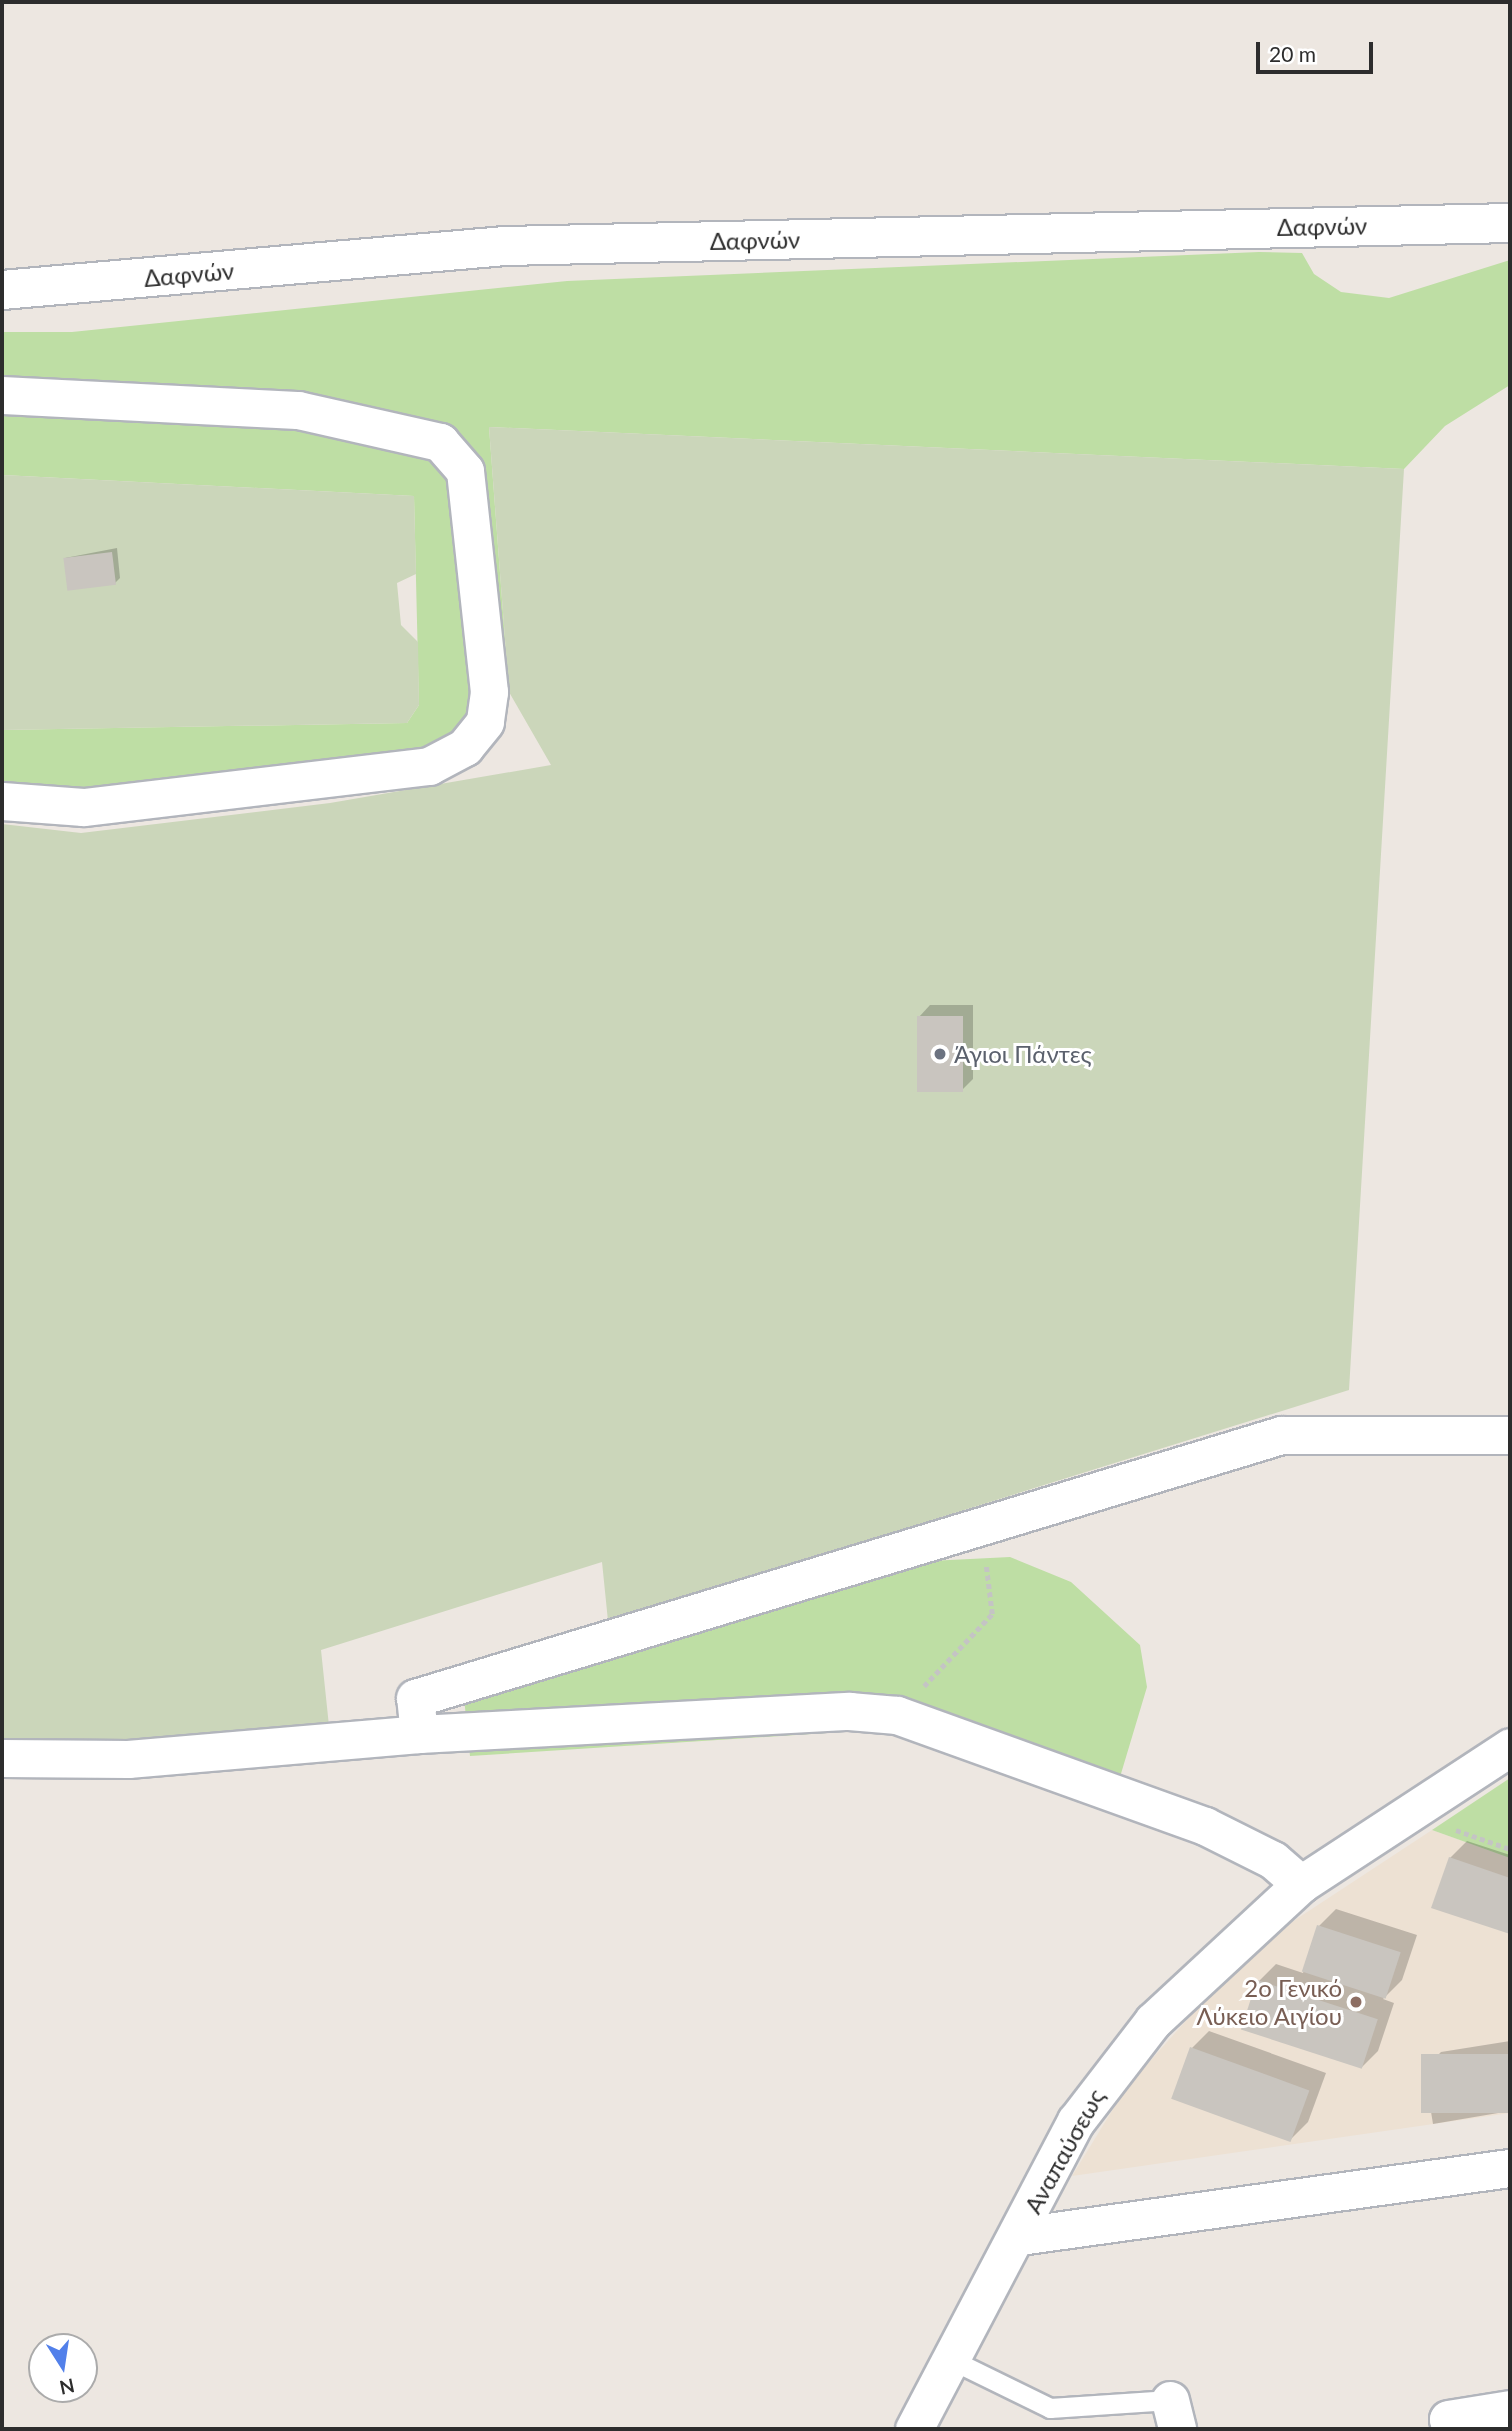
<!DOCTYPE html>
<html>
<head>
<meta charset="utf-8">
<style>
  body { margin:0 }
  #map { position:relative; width:1512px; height:2431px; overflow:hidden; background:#ede7e1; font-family:Lato,sans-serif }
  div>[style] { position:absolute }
  .education>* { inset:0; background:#ede1d3 }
  .green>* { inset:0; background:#bedea4 }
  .cemetery>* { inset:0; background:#cbd6ba }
  .shadow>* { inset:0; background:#0003 }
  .building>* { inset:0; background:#c9c5bf; transform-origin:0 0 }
  .path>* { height:4.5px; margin-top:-2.25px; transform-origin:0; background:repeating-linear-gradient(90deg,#c4c4c4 0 5px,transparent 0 8.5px) }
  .roads { filter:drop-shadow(2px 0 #b2b5bc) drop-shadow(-2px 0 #b2b5bc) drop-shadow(0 2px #b2b5bc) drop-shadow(0 -2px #b2b5bc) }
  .service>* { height:19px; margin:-9.5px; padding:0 9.5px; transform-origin:9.5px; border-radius:9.5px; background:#fff }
  .minor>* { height:37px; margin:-18.5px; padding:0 18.5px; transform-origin:18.5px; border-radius:18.5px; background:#fff }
  .secondary>* { height:38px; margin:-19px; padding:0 19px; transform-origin:19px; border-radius:19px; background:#fff }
  .dots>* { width:19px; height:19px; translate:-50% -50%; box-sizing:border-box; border:4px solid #fff; border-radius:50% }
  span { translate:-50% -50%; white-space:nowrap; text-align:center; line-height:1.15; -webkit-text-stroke:6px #fff; paint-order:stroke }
  .street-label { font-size:24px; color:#2d2d2d }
  .worship-label { font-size:24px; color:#5b616d }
  .left { translate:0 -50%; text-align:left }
  .education-label { font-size:24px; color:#785e54 }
  .right { translate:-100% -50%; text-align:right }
  .frame { position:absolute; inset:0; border:4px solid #2d2d2d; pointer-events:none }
  .north { position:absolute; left:28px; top:2333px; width:70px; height:70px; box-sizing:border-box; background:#fff; border:2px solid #ababab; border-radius:50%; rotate:168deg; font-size:19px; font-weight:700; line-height:28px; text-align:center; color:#2d2d2d }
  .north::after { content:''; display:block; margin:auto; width:24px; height:32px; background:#5280ea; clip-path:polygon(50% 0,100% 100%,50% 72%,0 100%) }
  .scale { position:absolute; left:1256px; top:42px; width:117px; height:32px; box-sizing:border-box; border:4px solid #2d2d2d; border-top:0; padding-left:9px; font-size:21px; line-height:24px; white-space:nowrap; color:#2d2d2d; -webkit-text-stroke:5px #fff; paint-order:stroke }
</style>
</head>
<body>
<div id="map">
  <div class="education">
    <i style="clip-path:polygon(1432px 1830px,1510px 1858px,1510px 2113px,1072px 2176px,1126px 2088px,1225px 1977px,1292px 1922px)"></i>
  </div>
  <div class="green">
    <i style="clip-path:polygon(1259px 252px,1302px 253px,1314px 274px,1341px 292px,1389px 298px,1510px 260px,1510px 385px,1445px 426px,1404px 469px,489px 427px,509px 692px,474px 720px,428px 753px,88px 798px,2px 791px,2px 730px,407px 723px,419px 705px,414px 496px,2px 475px,2px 332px,72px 332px,567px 281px)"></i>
    <i style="clip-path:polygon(1010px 1557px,1071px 1582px,1140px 1645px,1147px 1687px,1120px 1777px,888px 1729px,470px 1756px,464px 1698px,910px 1562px)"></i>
    <i style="clip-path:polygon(1510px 1778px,1510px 1858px,1432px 1830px)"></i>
  </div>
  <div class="cemetery">
    <i style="clip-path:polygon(489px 427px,1404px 469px,1349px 1390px,608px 1621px,602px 1562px,321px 1650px,329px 1726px,131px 1748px,2px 1745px,2px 824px,81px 833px,330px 803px,551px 765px,509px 692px)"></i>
    <i style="clip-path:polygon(2px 475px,414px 496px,416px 574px,397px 583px,401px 625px,418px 642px,419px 705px,407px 723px,2px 730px)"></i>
  </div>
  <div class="shadow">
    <i style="clip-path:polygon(117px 548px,120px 578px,115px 583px,65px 558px)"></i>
    <i style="clip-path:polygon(930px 1005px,973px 1005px,973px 1079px,962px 1090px,919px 1017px)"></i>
    <i style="clip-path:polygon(1467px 1841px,1510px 1855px,1510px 1932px,1433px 1907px,1450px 1858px)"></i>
    <i style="clip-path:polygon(1336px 1909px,1417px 1935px,1402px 1980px,1383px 1999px,1394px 2003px,1378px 2051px,1361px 2068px,1259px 1981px,1276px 1964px,1303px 1973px,1319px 1926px)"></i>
    <i style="clip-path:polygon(1209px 2031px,1326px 2073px,1308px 2122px,1291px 2139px,1192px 2048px)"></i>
    <i style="clip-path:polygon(1510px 2041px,1510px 2111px,1433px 2124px,1424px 2069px,1441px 2052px)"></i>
  </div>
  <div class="building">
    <i style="left:112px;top:552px;width:33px;height:49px;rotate:83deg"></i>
    <i style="left:917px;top:1016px;width:46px;height:76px"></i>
    <i style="clip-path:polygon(1449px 1857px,1510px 1878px,1510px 1934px,1431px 1908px)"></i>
    <i style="left:1317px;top:1925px;width:88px;height:49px;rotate:18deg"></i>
    <i style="left:1257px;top:1980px;width:127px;height:52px;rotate:18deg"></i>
    <i style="left:1190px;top:2047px;width:127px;height:55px;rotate:20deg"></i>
    <i style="left:1510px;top:2054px;width:59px;height:89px;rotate:90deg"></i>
  </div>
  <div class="path">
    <i style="left:924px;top:1686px;width:99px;rotate:-46.6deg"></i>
    <i style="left:992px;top:1614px;width:49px;rotate:-97deg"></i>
    <i style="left:1456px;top:1830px;width:57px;rotate:19.4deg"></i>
  </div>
  <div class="roads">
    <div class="service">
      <i style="left:954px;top:2361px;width:107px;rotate:26.1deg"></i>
      <i style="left:1050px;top:2408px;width:120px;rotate:-3.8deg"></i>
    </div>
    <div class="minor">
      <i style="left:2px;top:395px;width:296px;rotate:2.9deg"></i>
      <i style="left:298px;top:410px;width:146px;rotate:12.7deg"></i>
      <i style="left:440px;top:442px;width:38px;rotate:49deg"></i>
      <i style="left:465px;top:471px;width:222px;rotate:83.8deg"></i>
      <i style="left:489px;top:692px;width:30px;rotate:98deg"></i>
      <i style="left:485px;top:722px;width:32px;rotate:129deg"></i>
      <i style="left:465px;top:747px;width:41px;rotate:152.2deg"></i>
      <i style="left:429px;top:766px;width:348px;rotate:173.2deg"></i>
      <i style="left:83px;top:807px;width:81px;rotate:-175.8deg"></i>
      <i style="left:419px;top:1734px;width:431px;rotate:-3.1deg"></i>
      <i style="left:849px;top:1711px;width:48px;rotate:4.8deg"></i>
      <i style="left:897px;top:1715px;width:327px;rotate:19.8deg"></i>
      <i style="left:1205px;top:1826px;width:76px;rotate:26.6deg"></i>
      <i style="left:1273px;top:1860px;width:37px;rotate:41deg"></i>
      <i style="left:2px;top:1758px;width:126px;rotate:0.5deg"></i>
      <i style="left:128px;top:1759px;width:292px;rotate:-4.9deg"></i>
      <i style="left:419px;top:1734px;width:36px;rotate:-96deg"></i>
      <i style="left:415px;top:1698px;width:905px;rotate:-16.89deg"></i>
      <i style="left:1281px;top:1435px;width:229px"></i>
      <i style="left:1019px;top:2236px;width:496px;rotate:-7.9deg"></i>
      <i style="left:1170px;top:2400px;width:30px;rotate:76deg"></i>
      <i style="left:914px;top:2429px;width:348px;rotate:-62.3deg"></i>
      <i style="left:1076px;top:2121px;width:126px;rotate:-52.4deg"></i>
      <i style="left:1153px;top:2021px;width:202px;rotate:-42.8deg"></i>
      <i style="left:1301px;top:1884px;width:250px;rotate:-33.2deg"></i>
      <i style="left:1451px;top:2429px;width:10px;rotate:-107deg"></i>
      <i style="left:1448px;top:2419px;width:63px;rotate:-9.2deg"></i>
    </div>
    <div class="secondary">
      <i style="left:2px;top:290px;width:505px;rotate:-5deg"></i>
      <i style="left:505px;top:246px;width:1005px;rotate:-1.31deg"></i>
    </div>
  </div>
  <div class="dots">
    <i style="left:940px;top:1054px;background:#6b7280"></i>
    <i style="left:1356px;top:2002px;background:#8d6e63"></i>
  </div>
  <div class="street-label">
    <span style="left:1322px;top:226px;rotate:-1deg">Δαφνών</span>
    <span style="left:755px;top:240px;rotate:-1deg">Δαφνών</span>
    <span style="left:189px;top:274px;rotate:-5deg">Δαφνών</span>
    <span style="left:1064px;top:2151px;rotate:-61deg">Αναπαύσεως</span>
  </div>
  <div class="worship-label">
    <span class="left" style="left:954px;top:1054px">Άγιοι Πάντες</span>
  </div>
  <div class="education-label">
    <span class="right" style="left:1342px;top:2002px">2ο Γενικό<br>Λύκειο Αιγίου</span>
  </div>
  <div class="frame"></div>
  <div class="north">N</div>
  <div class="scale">20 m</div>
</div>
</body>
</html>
